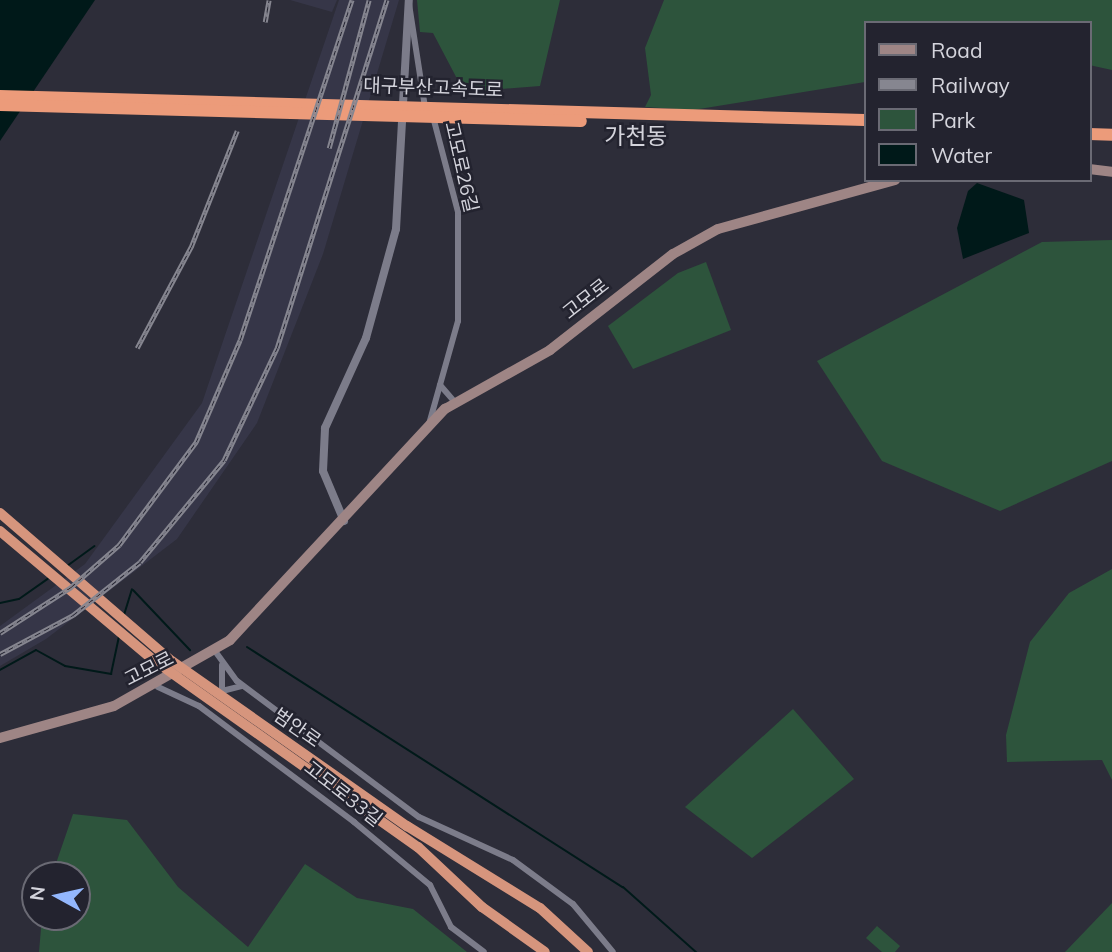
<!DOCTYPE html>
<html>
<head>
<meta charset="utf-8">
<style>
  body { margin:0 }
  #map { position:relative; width:1112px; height:952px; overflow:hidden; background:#2d2d39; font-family:Mulish,"Noto Sans KR",sans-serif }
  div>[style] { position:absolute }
  .built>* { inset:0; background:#363648 }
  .green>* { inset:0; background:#2d543c }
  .water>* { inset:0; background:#001919 }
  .stream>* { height:2px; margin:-1px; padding:0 1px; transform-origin:1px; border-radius:1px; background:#001919 }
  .minor>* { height:6px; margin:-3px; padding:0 3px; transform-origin:3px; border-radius:3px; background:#7c7c8a }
  .tertiary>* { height:8px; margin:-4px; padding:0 4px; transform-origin:4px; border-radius:4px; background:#7c7c8a }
  .secondary>* { height:10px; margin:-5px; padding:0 5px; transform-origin:5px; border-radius:5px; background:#9e8585 }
  .trunk>* { height:10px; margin:-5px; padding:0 5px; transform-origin:5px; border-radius:5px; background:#d6957d }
  .motorway>* { height:12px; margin:-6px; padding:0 6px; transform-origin:6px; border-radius:6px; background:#ec9b7a }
  .rail>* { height:4.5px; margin-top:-2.25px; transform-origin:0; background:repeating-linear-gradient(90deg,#23232f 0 5px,#868690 0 10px); box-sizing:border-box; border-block:2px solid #868690 }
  span { translate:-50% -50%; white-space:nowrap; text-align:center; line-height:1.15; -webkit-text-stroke:5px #23232f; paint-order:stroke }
  .street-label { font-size:19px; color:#d4d4dc }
  .quarter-label { font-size:23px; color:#d4d4dc }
  .legend { position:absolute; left:864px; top:21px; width:228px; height:161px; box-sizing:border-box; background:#23232f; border:2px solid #6a6a74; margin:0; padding:9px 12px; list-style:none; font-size:21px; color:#d4d4dc }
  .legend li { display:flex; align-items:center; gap:14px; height:35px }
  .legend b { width:35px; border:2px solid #6a6a74 }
  .north { position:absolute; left:21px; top:861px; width:70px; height:70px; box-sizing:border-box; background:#23232f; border:2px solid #6a6a74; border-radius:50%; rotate:278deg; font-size:19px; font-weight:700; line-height:28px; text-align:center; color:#d4d4dc }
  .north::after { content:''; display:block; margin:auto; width:24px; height:32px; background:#93b7fd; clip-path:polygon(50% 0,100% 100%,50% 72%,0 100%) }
</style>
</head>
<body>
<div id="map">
  <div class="built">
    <i style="clip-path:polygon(290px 0,337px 0,332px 12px)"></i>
    <i style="clip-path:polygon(339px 0,399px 0,323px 254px,257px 423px,177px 539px,46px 639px,0 666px,0 626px,85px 564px,202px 403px)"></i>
  </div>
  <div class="green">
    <i style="clip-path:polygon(417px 0,560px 0,540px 86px,464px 92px,433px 33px,420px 32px)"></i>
    <i style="clip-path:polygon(664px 0,1112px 0,1112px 70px,1089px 65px,1089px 23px,865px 23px,865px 82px,693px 110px,645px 107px,651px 95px,645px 48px)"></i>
    <i style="clip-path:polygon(1112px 240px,1112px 461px,1000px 511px,882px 461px,817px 361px,1042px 242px)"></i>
    <i style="clip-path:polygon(706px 262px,731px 330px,633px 369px,608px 326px,678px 273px)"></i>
    <i style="clip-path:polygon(1112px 569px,1112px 780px,1102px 760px,1007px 762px,1006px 735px,1030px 642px,1069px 593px)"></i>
    <i style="clip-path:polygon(793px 709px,854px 779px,752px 858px,685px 807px)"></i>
    <i style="clip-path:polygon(73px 814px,127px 820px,178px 887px,248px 947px,305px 864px,357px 898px,413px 909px,467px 952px,39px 952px,42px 917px,77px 917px,77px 875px,52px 875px)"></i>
    <i style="clip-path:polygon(1112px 903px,1112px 952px,1065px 952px)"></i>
    <i style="clip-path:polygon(877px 926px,900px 946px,895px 952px,882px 952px,866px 938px)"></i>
  </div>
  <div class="water">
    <i style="clip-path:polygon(0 0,95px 0,0 141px)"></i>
    <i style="clip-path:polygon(977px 183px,1024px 200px,1029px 233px,963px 259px,957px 228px,968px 191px)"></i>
  </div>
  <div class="stream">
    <i style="left:67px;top:566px;width:34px;rotate:-36deg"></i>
    <i style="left:133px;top:590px;width:83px;rotate:46.5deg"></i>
    <i style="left:0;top:603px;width:19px;rotate:-12deg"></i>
    <i style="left:19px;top:599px;width:35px;rotate:-35deg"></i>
    <i style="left:124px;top:615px;width:27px;rotate:-73deg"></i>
    <i style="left:247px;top:647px;width:446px;rotate:32.6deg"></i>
    <i style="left:623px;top:887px;width:98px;rotate:41.7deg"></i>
    <i style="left:0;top:670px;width:41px;rotate:-29.1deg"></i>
    <i style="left:36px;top:650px;width:33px;rotate:29deg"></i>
    <i style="left:65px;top:666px;width:47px;rotate:9.9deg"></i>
    <i style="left:111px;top:674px;width:38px;rotate:-78deg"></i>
  </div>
  <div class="minor">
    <i style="left:409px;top:4px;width:104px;rotate:81.2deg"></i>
    <i style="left:440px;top:385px;width:21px;rotate:49deg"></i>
    <i style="left:429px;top:424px;width:107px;rotate:-74.3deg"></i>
    <i style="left:458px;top:321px;width:109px;rotate:-90deg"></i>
    <i style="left:458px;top:212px;width:98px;rotate:-104.7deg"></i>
    <i style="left:215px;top:651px;width:37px;rotate:54deg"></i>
    <i style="left:237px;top:681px;width:227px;rotate:36.8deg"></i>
    <i style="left:419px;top:817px;width:103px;rotate:24.6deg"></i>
    <i style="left:513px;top:860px;width:74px;rotate:36.3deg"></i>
    <i style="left:573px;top:904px;width:62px;rotate:50.2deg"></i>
    <i style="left:158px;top:687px;width:45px;rotate:24.9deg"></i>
    <i style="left:199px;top:706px;width:194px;rotate:36.8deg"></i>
    <i style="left:354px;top:822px;width:99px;rotate:39.7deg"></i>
    <i style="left:430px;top:885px;width:47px;rotate:63.4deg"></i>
    <i style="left:451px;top:927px;width:41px;rotate:37.1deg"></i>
    <i style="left:222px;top:691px;width:21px;rotate:-14deg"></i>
    <i style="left:222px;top:696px;width:31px;rotate:-90deg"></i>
  </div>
  <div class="tertiary">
    <i style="left:344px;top:521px;width:54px;rotate:-112.8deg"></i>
    <i style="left:323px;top:471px;width:43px;rotate:-87.3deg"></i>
    <i style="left:325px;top:428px;width:99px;rotate:-65.5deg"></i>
    <i style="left:366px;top:338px;width:113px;rotate:-74.6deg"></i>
    <i style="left:396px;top:229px;width:229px;rotate:-86.8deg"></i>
  </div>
  <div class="secondary">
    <i style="left:1089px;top:169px;width:23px;rotate:7deg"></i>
    <i style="left:0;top:738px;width:118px;rotate:-15.7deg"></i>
    <i style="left:114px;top:706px;width:133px;rotate:-29.6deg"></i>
    <i style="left:230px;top:640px;width:316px;rotate:-47.1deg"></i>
    <i style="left:445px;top:409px;width:120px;rotate:-29.3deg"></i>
    <i style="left:550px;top:350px;width:156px;rotate:-38deg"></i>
    <i style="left:673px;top:254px;width:51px;rotate:-29.1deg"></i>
    <i style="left:718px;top:229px;width:184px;rotate:-15.5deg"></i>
  </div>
  <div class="trunk">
    <i style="left:0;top:513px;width:223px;rotate:40.8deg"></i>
    <i style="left:169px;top:659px;width:291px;rotate:35.1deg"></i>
    <i style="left:407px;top:826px;width:156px;rotate:31.7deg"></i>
    <i style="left:540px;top:908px;width:65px;rotate:42.5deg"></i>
    <i style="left:0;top:531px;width:199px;rotate:40.1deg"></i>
    <i style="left:152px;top:659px;width:326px;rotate:35.3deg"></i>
    <i style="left:418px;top:847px;width:88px;rotate:43.2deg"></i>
    <i style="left:482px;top:907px;width:77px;rotate:35.5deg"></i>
  </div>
  <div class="motorway">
    <i style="left:0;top:96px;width:865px;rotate:1.59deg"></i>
    <i style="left:0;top:105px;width:581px;rotate:1.58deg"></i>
    <i style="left:1089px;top:134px;width:23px;rotate:2deg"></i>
  </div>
  <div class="rail">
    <i style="left:265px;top:22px;width:22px;rotate:-80deg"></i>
    <i style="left:329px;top:148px;width:153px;rotate:-74.9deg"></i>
    <i style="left:137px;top:348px;width:115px;rotate:-61.9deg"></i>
    <i style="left:191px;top:247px;width:125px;rotate:-68.4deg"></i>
    <i style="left:0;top:633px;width:85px;rotate:-32.9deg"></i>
    <i style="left:71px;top:587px;width:64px;rotate:-41.2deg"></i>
    <i style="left:119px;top:545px;width:129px;rotate:-53.2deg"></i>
    <i style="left:196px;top:442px;width:111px;rotate:-66.7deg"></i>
    <i style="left:240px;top:340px;width:358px;rotate:-71.8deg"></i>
    <i style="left:0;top:654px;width:83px;rotate:-28.1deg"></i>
    <i style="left:73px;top:615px;width:85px;rotate:-38.3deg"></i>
    <i style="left:140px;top:562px;width:132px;rotate:-50.5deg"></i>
    <i style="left:224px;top:460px;width:124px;rotate:-64.7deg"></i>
    <i style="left:277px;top:348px;width:365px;rotate:-72.5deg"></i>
  </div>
  <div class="street-label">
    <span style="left:433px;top:88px;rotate:2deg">대구부산고속도로</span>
    <span style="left:461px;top:167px;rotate:77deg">고모로26길</span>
    <span style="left:586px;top:299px;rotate:-38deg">고모로</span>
    <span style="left:149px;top:669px;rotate:-27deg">고모로</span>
    <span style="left:297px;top:728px;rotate:35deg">범안로</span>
    <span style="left:343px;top:794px;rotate:38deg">고모로33길</span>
  </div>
  <div class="quarter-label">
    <span style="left:636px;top:136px">가천동</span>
  </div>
  <ul class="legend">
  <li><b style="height:9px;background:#9e8585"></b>Road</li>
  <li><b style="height:9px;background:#868690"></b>Railway</li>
  <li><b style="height:19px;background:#2d543c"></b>Park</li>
  <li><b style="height:19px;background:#001919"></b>Water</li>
  </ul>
  <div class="north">N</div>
</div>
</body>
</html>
